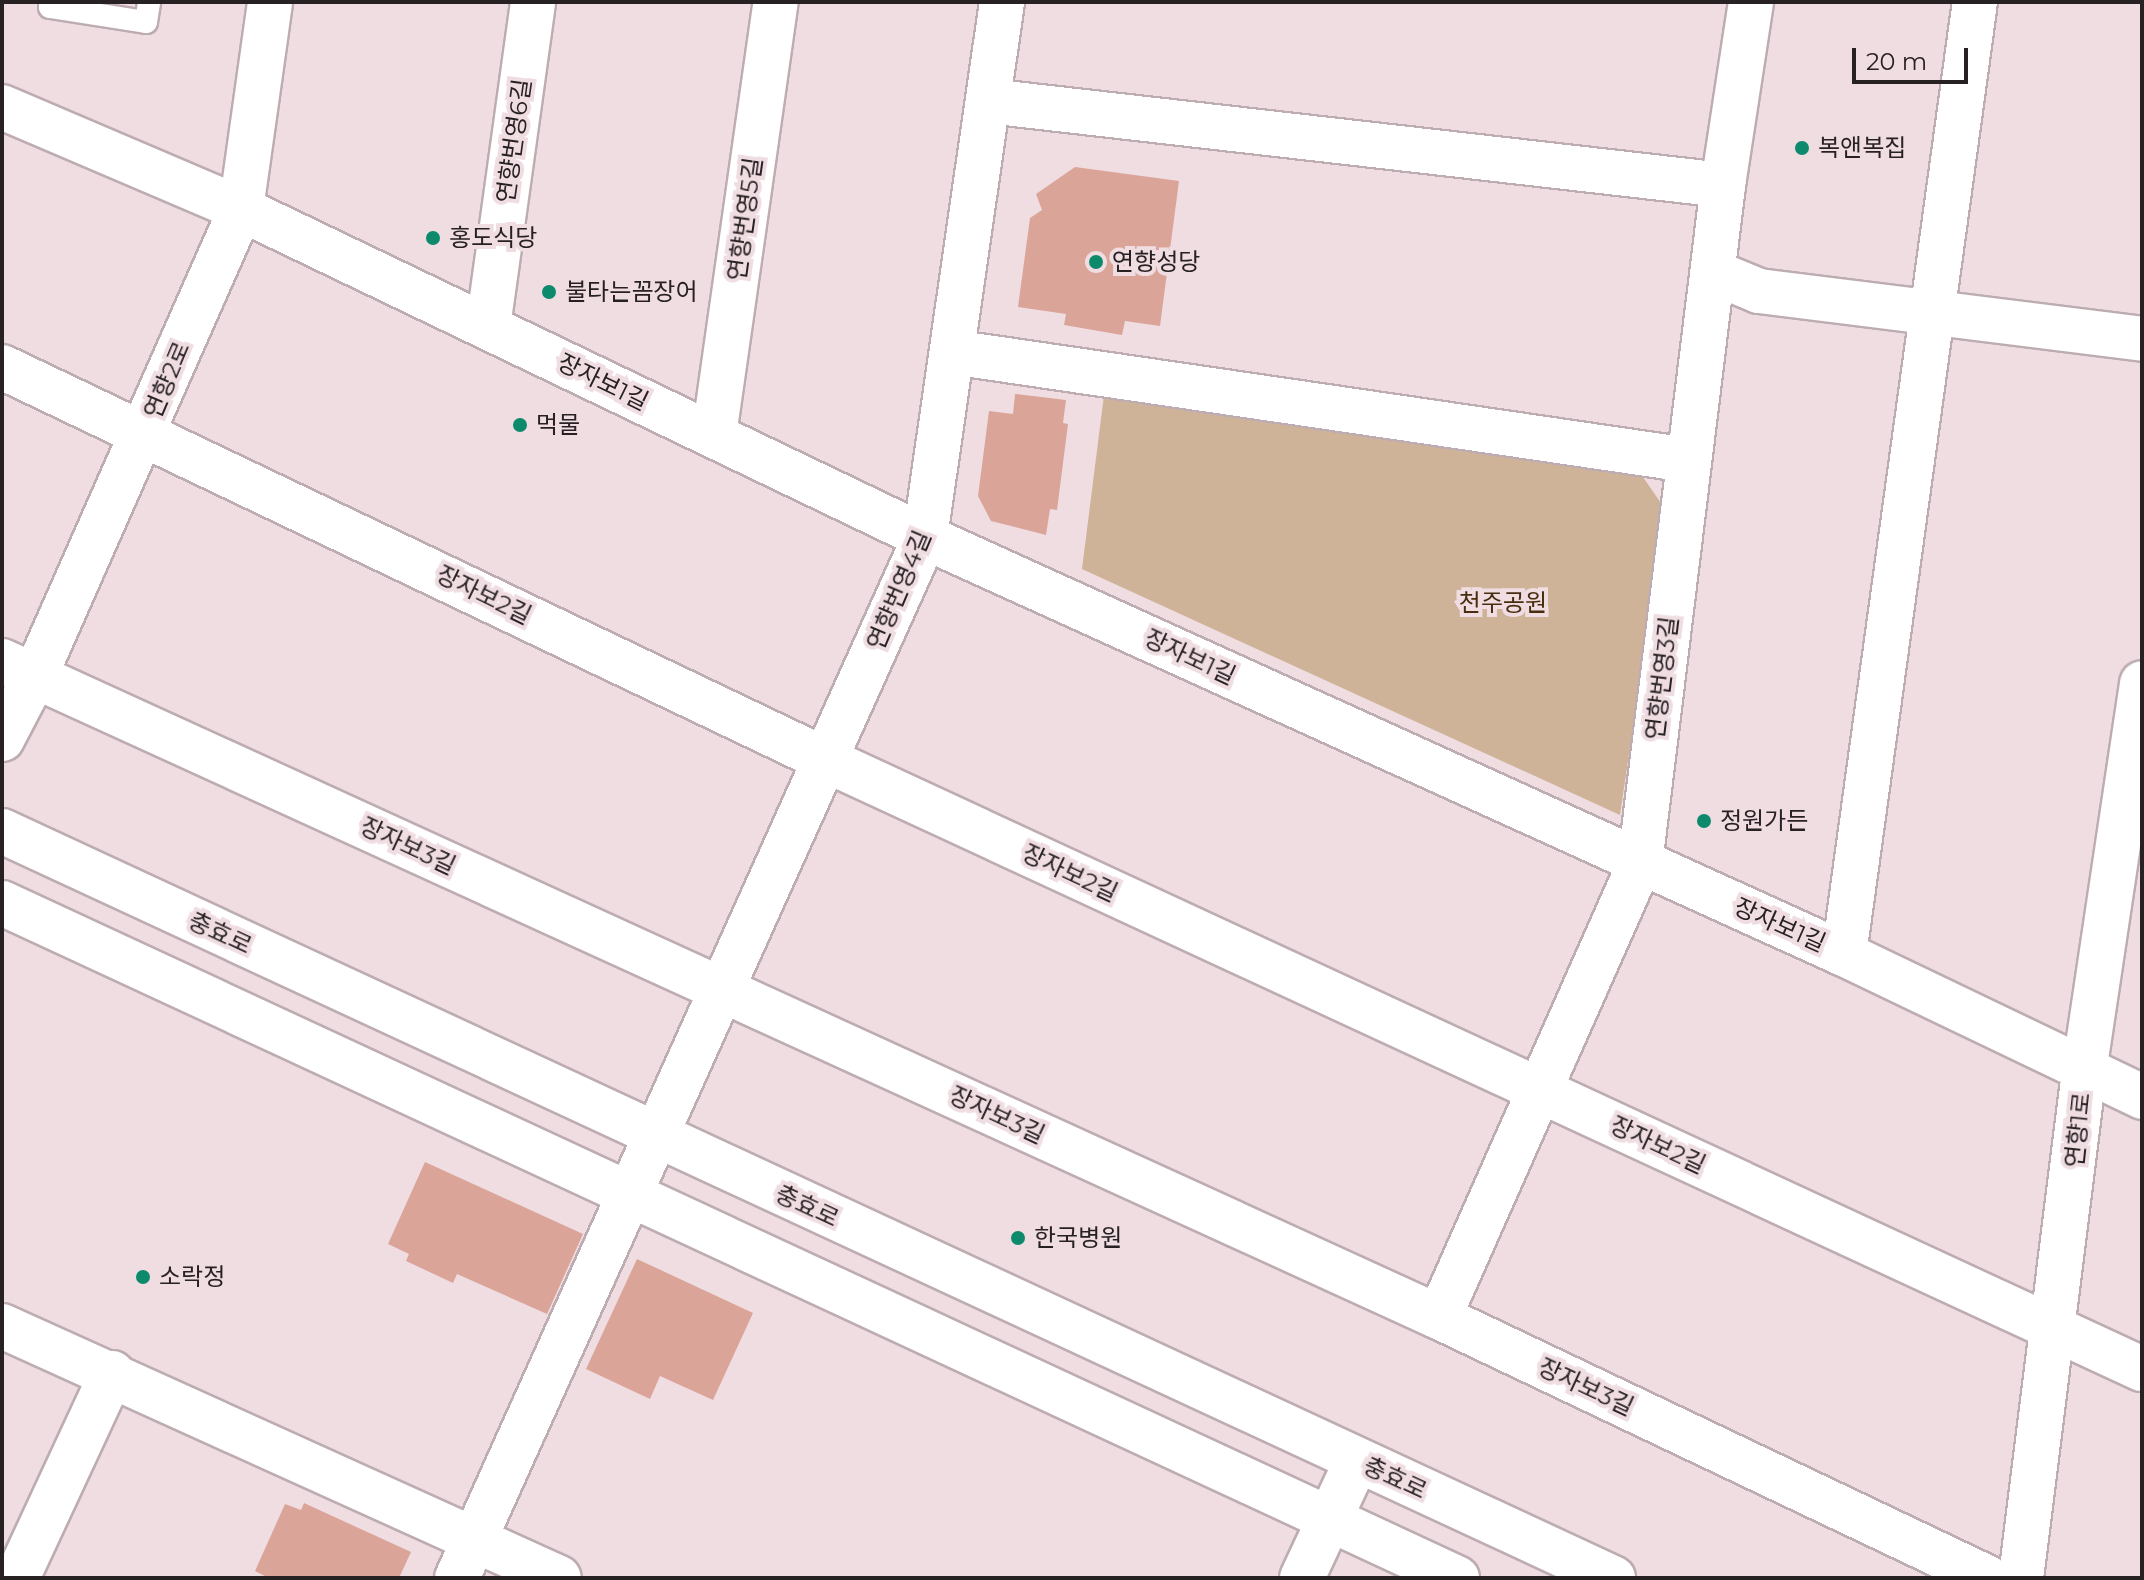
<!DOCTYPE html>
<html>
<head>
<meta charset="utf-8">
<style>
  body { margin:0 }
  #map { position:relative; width:2144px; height:1580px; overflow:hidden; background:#efdde2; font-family:Montserrat,"Noto Sans KR",sans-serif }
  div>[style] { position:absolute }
  .green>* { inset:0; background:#ceb398 }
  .building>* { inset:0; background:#dba498 }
  .roads { filter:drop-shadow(2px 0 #bdacb1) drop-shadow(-2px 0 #bdacb1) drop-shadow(0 2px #bdacb1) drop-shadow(0 -2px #bdacb1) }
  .lane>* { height:22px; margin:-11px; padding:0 11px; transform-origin:11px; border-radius:11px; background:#fff }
  .street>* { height:44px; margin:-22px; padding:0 22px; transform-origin:22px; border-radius:22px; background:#fff }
  .secondary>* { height:44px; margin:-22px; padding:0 22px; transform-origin:22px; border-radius:22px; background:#fff }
  .dots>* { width:22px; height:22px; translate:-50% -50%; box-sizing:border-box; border:4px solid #efdde2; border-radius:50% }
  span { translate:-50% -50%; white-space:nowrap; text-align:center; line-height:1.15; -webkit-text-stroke:8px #efdde2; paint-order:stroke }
  .street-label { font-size:24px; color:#282123 }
  .poi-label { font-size:24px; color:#282123 }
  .left { translate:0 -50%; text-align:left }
  .park-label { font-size:24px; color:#472d0e }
  .frame { position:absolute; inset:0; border:4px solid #282123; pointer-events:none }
  .scale { position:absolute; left:1852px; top:48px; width:116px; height:36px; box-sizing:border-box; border:4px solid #282123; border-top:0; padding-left:10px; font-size:24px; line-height:28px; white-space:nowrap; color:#282123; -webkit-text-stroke:6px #efdde2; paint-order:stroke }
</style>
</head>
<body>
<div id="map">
  <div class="green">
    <i style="clip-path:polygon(1104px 395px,1643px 477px,1665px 509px,1620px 815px,1082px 569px)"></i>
  </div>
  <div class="building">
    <i style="clip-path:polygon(1075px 167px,1179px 181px,1160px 326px,1125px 321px,1122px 335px,1064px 325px,1066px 314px,1018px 307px,1030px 218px,1042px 210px,1036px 194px)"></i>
    <i style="clip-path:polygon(1015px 394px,1066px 400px,1063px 423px,1068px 424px,1057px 510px,1050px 509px,1046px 535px,991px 521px,978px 496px,989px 411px,1013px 414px)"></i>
    <i style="clip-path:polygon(425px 1162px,583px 1234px,547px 1314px,457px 1274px,453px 1283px,406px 1261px,409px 1254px,388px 1244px)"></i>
    <i style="clip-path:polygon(637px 1259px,753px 1313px,713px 1400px,660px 1376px,650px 1399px,586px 1369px)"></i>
    <i style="clip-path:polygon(304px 1503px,411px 1552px,399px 1578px,269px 1578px,255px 1571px,285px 1504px,301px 1510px)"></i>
  </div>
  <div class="roads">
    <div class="lane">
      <i style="left:51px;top:2px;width:5px;rotate:101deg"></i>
      <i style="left:50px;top:7px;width:97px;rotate:8.9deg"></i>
      <i style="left:146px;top:22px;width:20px;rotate:-81deg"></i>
    </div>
    <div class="street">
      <i style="left:988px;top:101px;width:740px;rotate:6.52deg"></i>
      <i style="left:2px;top:107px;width:260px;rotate:23.1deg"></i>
      <i style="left:241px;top:209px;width:759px;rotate:25.62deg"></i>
      <i style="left:925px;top:537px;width:1009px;rotate:24.41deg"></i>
      <i style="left:1844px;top:954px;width:331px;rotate:25.6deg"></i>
      <i style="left:1713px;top:272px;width:50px;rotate:22.4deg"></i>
      <i style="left:1759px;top:291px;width:386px;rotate:7.1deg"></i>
      <i style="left:488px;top:327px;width:328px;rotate:-82.1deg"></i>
      <i style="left:952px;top:352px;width:744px;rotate:8.35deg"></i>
      <i style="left:2px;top:367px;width:911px;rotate:25.5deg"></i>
      <i style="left:824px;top:759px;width:1452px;rotate:24.84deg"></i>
      <i style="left:714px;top:435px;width:437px;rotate:-81.9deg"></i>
      <i style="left:2px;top:661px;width:1580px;rotate:24.54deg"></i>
      <i style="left:1439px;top:1317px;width:608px;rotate:25.43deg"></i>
      <i style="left:1844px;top:954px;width:961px;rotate:-82.17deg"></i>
      <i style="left:1439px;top:1317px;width:497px;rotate:-66.1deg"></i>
      <i style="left:1640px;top:863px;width:683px;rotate:-83.02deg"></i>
      <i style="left:1723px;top:185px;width:185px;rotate:-81.3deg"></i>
      <i style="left:2px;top:1326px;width:611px;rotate:24.34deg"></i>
      <i style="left:17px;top:1578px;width:226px;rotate:-65.1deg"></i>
      <i style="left:457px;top:1578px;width:1141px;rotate:-65.79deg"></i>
      <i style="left:925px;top:537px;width:541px;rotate:-81.81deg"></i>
      <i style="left:1302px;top:1578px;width:130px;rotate:-65deg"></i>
    </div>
    <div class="secondary">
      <i style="left:2px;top:739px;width:71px;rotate:-62.4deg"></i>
      <i style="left:35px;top:676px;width:510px;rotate:-66.2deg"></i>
      <i style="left:241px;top:209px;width:209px;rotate:-82deg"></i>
      <i style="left:2px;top:831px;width:1776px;rotate:24.88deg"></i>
      <i style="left:2px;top:903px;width:1604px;rotate:24.89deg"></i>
      <i style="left:2021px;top:1578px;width:510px;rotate:-82.9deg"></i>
      <i style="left:2084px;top:1072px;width:393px;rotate:-81.5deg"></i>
    </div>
  </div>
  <div class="dots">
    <i style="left:1802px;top:148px;background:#0d896c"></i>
    <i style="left:433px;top:238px;background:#0d896c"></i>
    <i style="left:1096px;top:262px;background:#0d896c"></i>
    <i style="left:549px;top:292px;background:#0d896c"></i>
    <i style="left:520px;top:425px;background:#0d896c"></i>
    <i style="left:1704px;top:821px;background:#0d896c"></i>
    <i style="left:1018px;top:1238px;background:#0d896c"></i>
    <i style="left:143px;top:1277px;background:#0d896c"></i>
  </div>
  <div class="street-label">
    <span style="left:514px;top:141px;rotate:-82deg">연향번영6길</span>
    <span style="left:745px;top:219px;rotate:-82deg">연향번영5길</span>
    <span style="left:167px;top:380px;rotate:-67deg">연향2로</span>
    <span style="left:603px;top:382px;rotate:26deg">장자보1길</span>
    <span style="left:899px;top:590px;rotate:-67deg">연향번영4길</span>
    <span style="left:484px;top:595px;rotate:26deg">장자보2길</span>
    <span style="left:1190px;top:657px;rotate:25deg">장자보1길</span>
    <span style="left:1662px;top:678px;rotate:-83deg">연향번영3길</span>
    <span style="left:408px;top:846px;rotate:25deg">장자보3길</span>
    <span style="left:1070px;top:873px;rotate:25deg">장자보2길</span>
    <span style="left:1780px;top:925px;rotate:24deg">장자보1길</span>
    <span style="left:220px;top:933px;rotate:25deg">충효로</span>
    <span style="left:997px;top:1115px;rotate:25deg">장자보3길</span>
    <span style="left:2078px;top:1130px;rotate:-84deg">연향1로</span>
    <span style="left:1658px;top:1145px;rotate:25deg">장자보2길</span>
    <span style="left:807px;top:1206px;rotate:25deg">충효로</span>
    <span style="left:1586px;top:1387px;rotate:25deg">장자보3길</span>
    <span style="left:1395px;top:1478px;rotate:25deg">충효로</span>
  </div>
  <div class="poi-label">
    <span class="left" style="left:1818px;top:148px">복앤복집</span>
    <span class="left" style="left:449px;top:238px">홍도식당</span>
    <span class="left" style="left:1112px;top:262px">연향성당</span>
    <span class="left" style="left:565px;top:292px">불타는꼼장어</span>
    <span class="left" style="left:536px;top:425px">먹물</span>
    <span class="left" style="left:1720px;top:821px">정원가든</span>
    <span class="left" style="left:1034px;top:1238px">한국병원</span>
    <span class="left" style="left:159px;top:1277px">소락정</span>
  </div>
  <div class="park-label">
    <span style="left:1503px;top:603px">천주공원</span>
  </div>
  <div class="frame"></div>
  <div class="scale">20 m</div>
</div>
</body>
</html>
